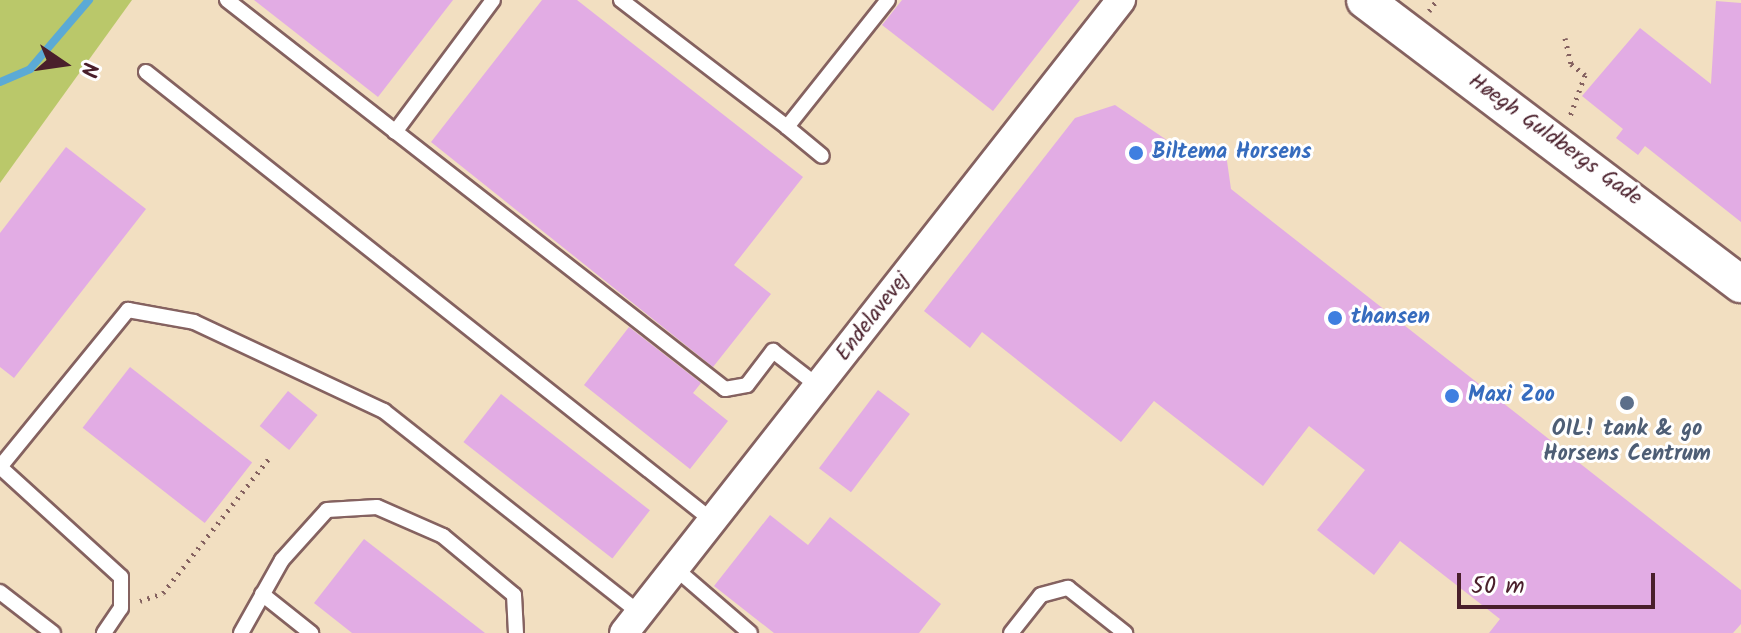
<!DOCTYPE html>
<html>
<head>
<meta charset="utf-8">
<style>
  body { margin:0 }
  #map { position:relative; width:1741px; height:633px; overflow:hidden; background:#f2dfc1; font-family:Kalam,sans-serif }
  div>[style] { position:absolute }
  .green>* { inset:0; background:#bac86a }
  .stream>* { height:8px; margin:-4px; padding:0 4px; transform-origin:4px; border-radius:4px; background:#5baad5 }
  .building>* { inset:0; background:#e2ace4; transform-origin:0 0 }
  .path>* { height:5px; margin-top:-2.5px; transform-origin:0; background:repeating-linear-gradient(90deg,#856260 0 2px,transparent 0 8px) }
  .roads { filter:drop-shadow(2px 0 #856260) drop-shadow(-2px 0 #856260) drop-shadow(0 2px #856260) drop-shadow(0 -2px #856260) }
  .service>* { height:14px; margin:-7px; padding:0 7px; transform-origin:7px; border-radius:7px; background:#fff }
  .minor>* { height:28px; margin:-14px; padding:0 14px; transform-origin:14px; border-radius:14px; background:#fff }
  .tertiary>* { height:36px; margin:-18px; padding:0 18px; transform-origin:18px; border-radius:18px; background:#fff }
  .dots>* { width:22px; height:22px; translate:-50% -50%; box-sizing:border-box; border:4px solid #fff; border-radius:50% }
  span { translate:-50% -50%; white-space:nowrap; text-align:center; line-height:1.15; -webkit-text-stroke:6px #fff; paint-order:stroke }
  .street-label { font-size:22px; color:#4a1f2b }
  .shop-label { font-size:22px; color:#366cbe; font-weight:700 }
  .left { translate:0 -50%; text-align:left }
  .service-label { font-size:22px; color:#4e5e75; font-weight:700 }
  .north { position:absolute; left:24px; top:24px; width:80px; height:80px; -webkit-text-stroke:6px #fff; paint-order:stroke; rotate:103deg; font-size:22px; font-weight:700; line-height:32px; text-align:center; color:#4a1f2b }
  .north::after { content:''; display:block; margin:auto; width:28px; height:36px; background:#4a1f2b; clip-path:polygon(50% 0,100% 100%,50% 72%,0 100%) }
  .scale { position:absolute; left:1457px; top:573px; width:198px; height:36px; box-sizing:border-box; border:4px solid #4a1f2b; border-top:0; padding-left:10px; font-size:24px; line-height:28px; white-space:nowrap; color:#4a1f2b; -webkit-text-stroke:6px #fff; paint-order:stroke }
</style>
</head>
<body>
<div id="map">
  <div class="green">
    <i style="clip-path:polygon(0 0,132px 0,0 183px)"></i>
  </div>
  <div class="stream">
    <i style="left:0;top:82px;width:33px;rotate:-23deg"></i>
    <i style="left:30px;top:69px;width:91px;rotate:-49.5deg"></i>
  </div>
  <div class="building">
    <i style="clip-path:polygon(254px 0,453px 0,378px 97px)"></i>
    <i style="clip-path:polygon(542px 0,577px 0,803px 177px,734px 265px,771px 294px,713px 367px,431px 142px)"></i>
    <i style="clip-path:polygon(902px 0,1080px 0,993px 111px,882px 25px)"></i>
    <i style="clip-path:polygon(1716px 1px,1741px 3px,1741px 222px,1645px 146px,1638px 155px,1616px 138px,1623px 129px,1582px 96px,1640px 28px,1711px 84px)"></i>
    <i style="clip-path:polygon(1115px 105px,1183px 151px,1207px 145px,1226px 154px,1231px 189px,1741px 590px,1741px 624px,1733px 633px,1489px 633px,1500px 619px,1400px 541px,1374px 575px,1317px 530px,1365px 470px,1309px 426px,1263px 486px,1154px 401px,1121px 442px,982px 332px,970px 348px,924px 311px,1075px 118px)"></i>
    <i style="clip-path:polygon(66px 147px,146px 209px,14px 378px,0 367px,0 233px)"></i>
    <i style="clip-path:polygon(629px 327px,701px 383px,693px 393px,728px 421px,690px 469px,584px 385px)"></i>
    <i style="left:130px;top:367px;width:155px;height:77px;rotate:38deg"></i>
    <i style="left:878px;top:390px;width:40px;height:98px;rotate:37deg"></i>
    <i style="left:288px;top:391px;width:38px;height:45px;rotate:39deg"></i>
    <i style="left:501px;top:394px;width:189px;height:61px;rotate:38deg"></i>
    <i style="clip-path:polygon(770px 515px,808px 545px,830px 517px,941px 604px,919px 633px,774px 633px,714px 586px)"></i>
    <i style="clip-path:polygon(364px 539px,485px 633px,352px 633px,314px 603px)"></i>
  </div>
  <div class="path">
    <i style="left:1429px;top:11px;width:14px;rotate:-54deg"></i>
    <i style="left:1565px;top:38px;width:27px;rotate:77deg"></i>
    <i style="left:1571px;top:64px;width:18px;rotate:38deg"></i>
    <i style="left:1585px;top:75px;width:47px;rotate:110deg"></i>
    <i style="left:140px;top:601px;width:24px;rotate:-19deg"></i>
    <i style="left:163px;top:593px;width:174px;rotate:-51.8deg"></i>
  </div>
  <div class="roads">
    <div class="service">
      <i style="left:227px;top:0;width:632px;rotate:37.99deg"></i>
      <i style="left:725px;top:389px;width:22px;rotate:-10deg"></i>
      <i style="left:747px;top:385px;width:43px;rotate:-52.6deg"></i>
      <i style="left:773px;top:351px;width:57px;rotate:37.9deg"></i>
      <i style="left:621px;top:0;width:209px;rotate:37.4deg"></i>
      <i style="left:787px;top:127px;width:162px;rotate:-51.5deg"></i>
      <i style="left:146px;top:72px;width:723px;rotate:38.38deg"></i>
      <i style="left:787px;top:127px;width:45px;rotate:39.6deg"></i>
      <i style="left:395px;top:132px;width:164px;rotate:-53.4deg"></i>
      <i style="left:675px;top:568px;width:99px;rotate:40.9deg"></i>
      <i style="left:0;top:592px;width:67px;rotate:37.7deg"></i>
      <i style="left:262px;top:594px;width:63px;rotate:38.5deg"></i>
      <i style="left:104px;top:633px;width:30px;rotate:-56deg"></i>
      <i style="left:121px;top:608px;width:31px;rotate:-90deg"></i>
      <i style="left:121px;top:577px;width:164px;rotate:-137.7deg"></i>
      <i style="left:0;top:467px;width:203px;rotate:-50.8deg"></i>
      <i style="left:128px;top:310px;width:67px;rotate:10.3deg"></i>
      <i style="left:194px;top:322px;width:210px;rotate:25.1deg"></i>
      <i style="left:384px;top:411px;width:326px;rotate:38.3deg"></i>
      <i style="left:241px;top:633px;width:84px;rotate:-60.7deg"></i>
      <i style="left:282px;top:560px;width:67px;rotate:-48deg"></i>
      <i style="left:327px;top:510px;width:50px;rotate:-3.4deg"></i>
      <i style="left:377px;top:507px;width:72px;rotate:23.7deg"></i>
      <i style="left:443px;top:536px;width:92px;rotate:39.7deg"></i>
      <i style="left:514px;top:595px;width:38px;rotate:87deg"></i>
      <i style="left:1011px;top:633px;width:48px;rotate:-51.7deg"></i>
      <i style="left:1041px;top:595px;width:28px;rotate:-15deg"></i>
      <i style="left:1068px;top:588px;width:73px;rotate:38.3deg"></i>
    </div>
    <div class="minor">
      <i style="left:624px;top:633px;width:805px;rotate:-51.86deg"></i>
    </div>
    <div class="tertiary">
      <i style="left:1365px;top:0;width:471px;rotate:37.1deg"></i>
    </div>
  </div>
  <div class="dots">
    <i style="left:1136px;top:153px;background:#3f7fe0"></i>
    <i style="left:1335px;top:318px;background:#3f7fe0"></i>
    <i style="left:1452px;top:396px;background:#3f7fe0"></i>
    <i style="left:1627px;top:403px;background:#5c6f8a"></i>
  </div>
  <div class="street-label">
    <span style="left:1555px;top:140px;rotate:36deg">Høegh Guldbergs Gade</span>
    <span style="left:873px;top:317px;rotate:-52deg">Endelavevej</span>
  </div>
  <div class="shop-label">
    <span class="left" style="left:1152px;top:153px">Biltema Horsens</span>
    <span class="left" style="left:1351px;top:318px">thansen</span>
    <span class="left" style="left:1468px;top:396px">Maxi Zoo</span>
  </div>
  <div class="service-label">
    <span style="left:1627px;top:442px">OIL! tank &amp; go<br>Horsens Centrum</span>
  </div>
  <div class="north">N</div>
  <div class="scale">50 m</div>
</div>
</body>
</html>
